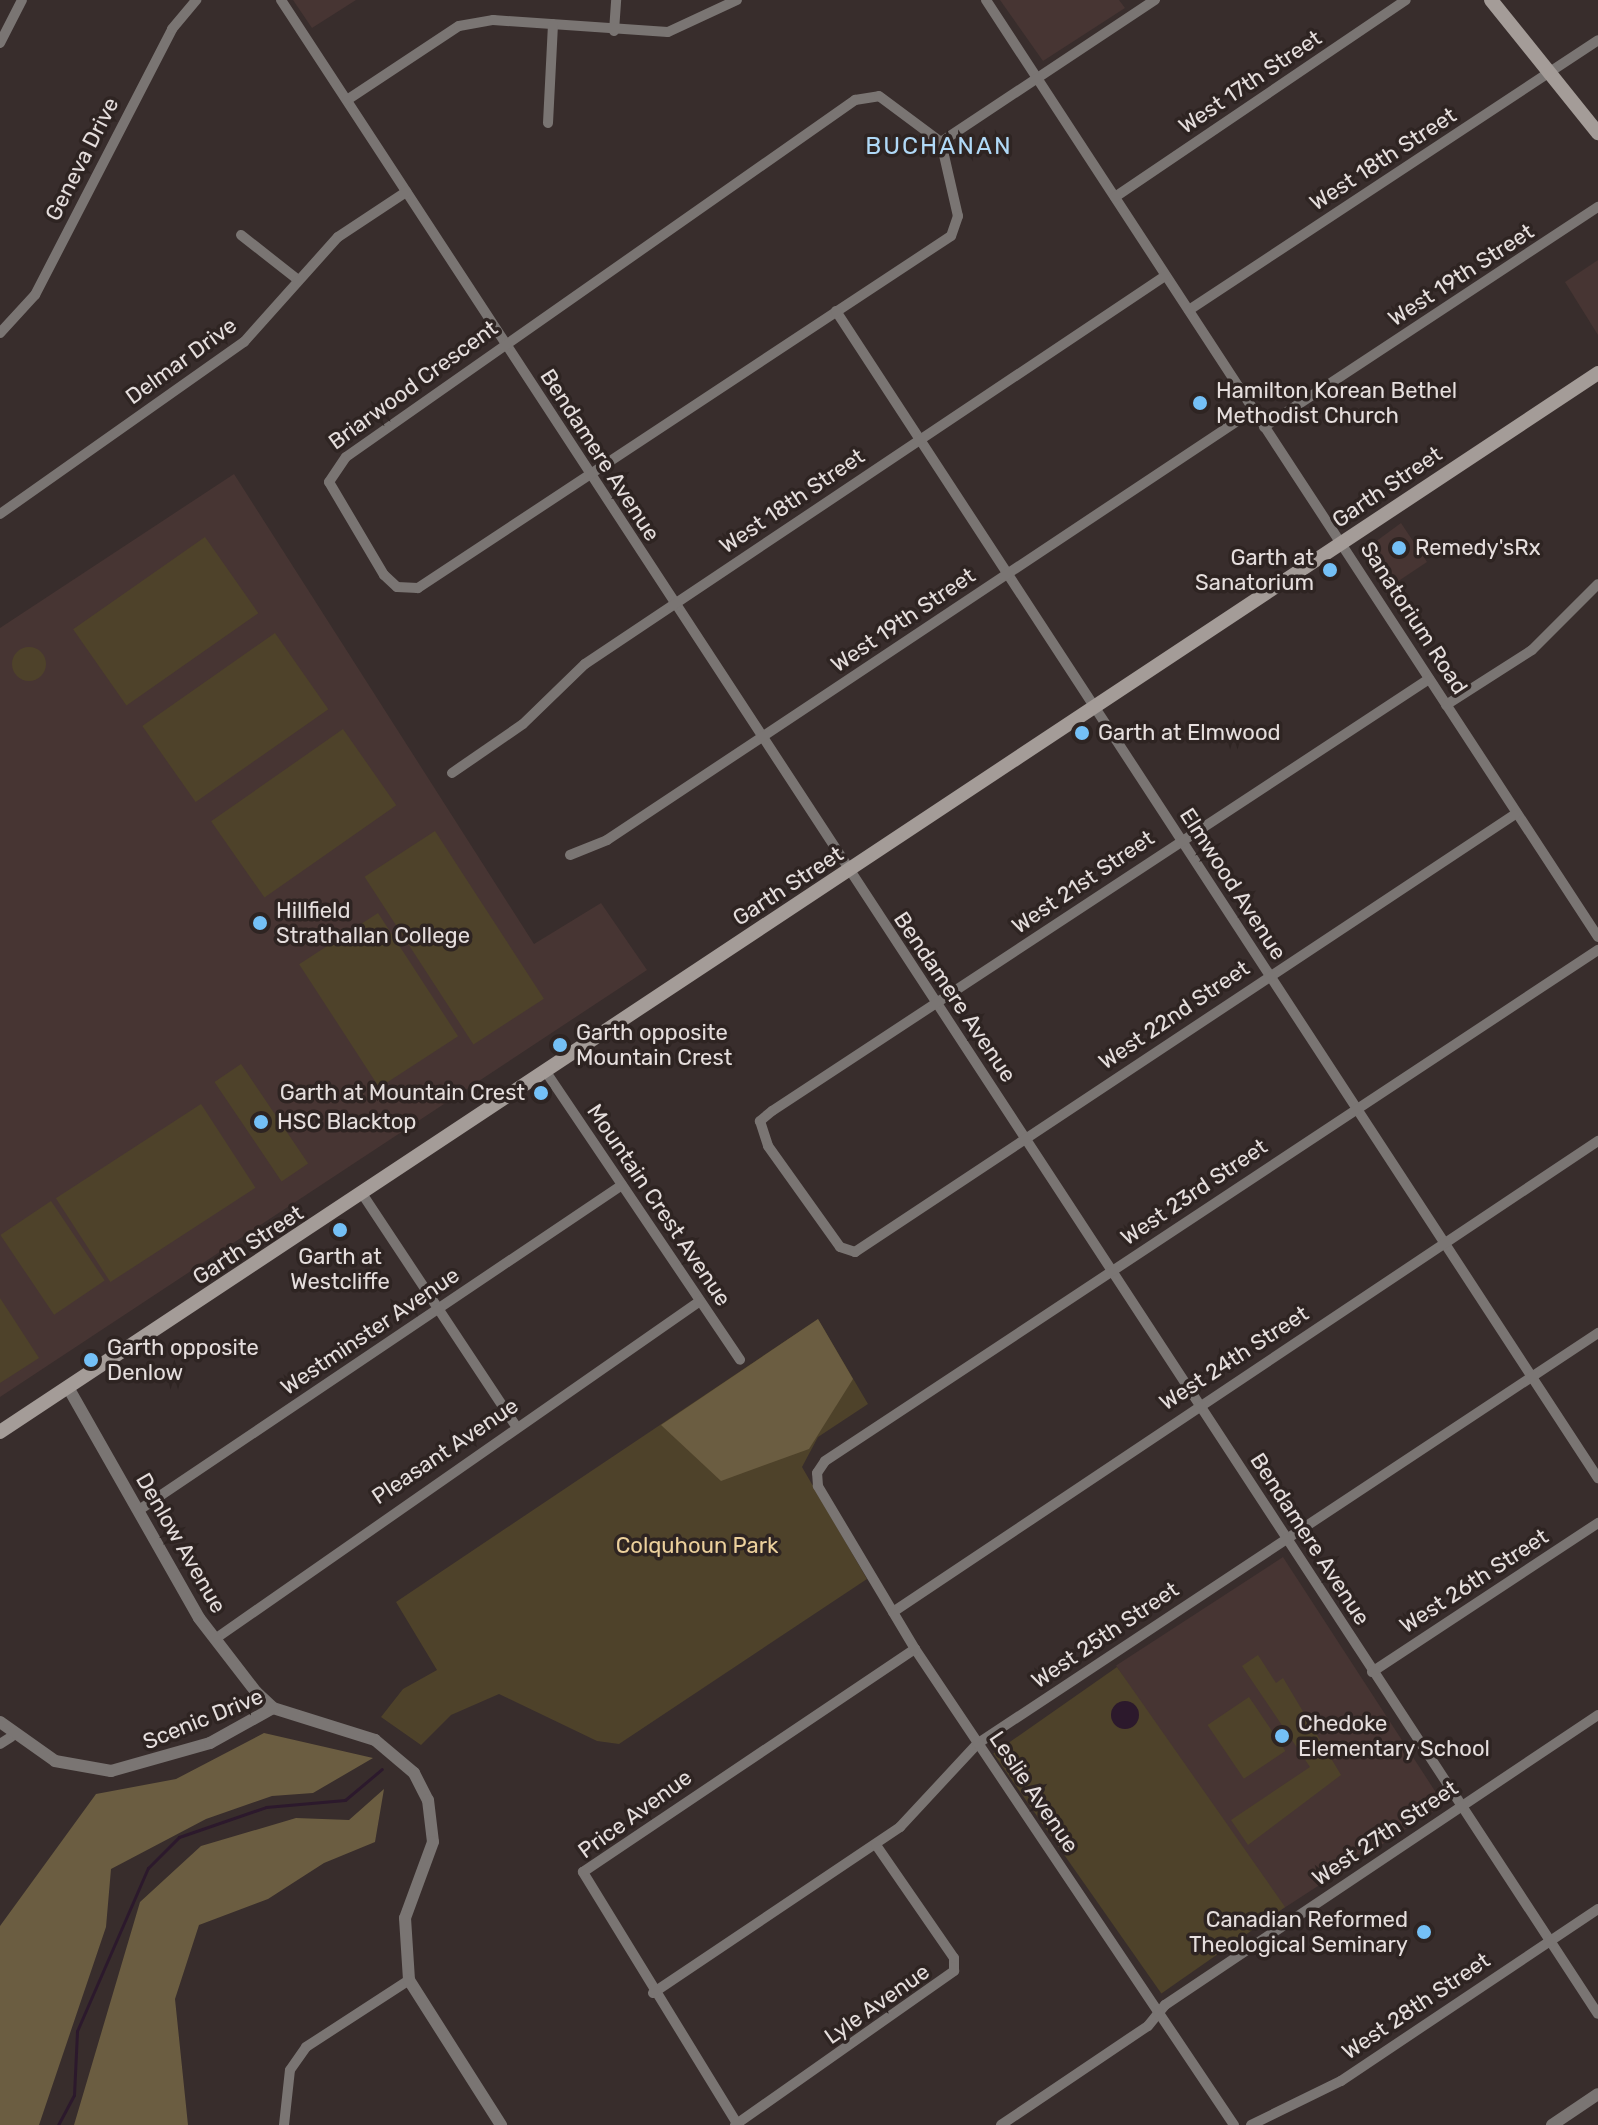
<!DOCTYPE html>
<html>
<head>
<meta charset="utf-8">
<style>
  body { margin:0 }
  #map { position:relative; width:1598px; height:2125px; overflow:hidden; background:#382d2c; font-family:Rubik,sans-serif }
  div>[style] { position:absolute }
  .built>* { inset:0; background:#473533; transform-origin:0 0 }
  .green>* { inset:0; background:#4e422a; transform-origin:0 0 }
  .round { border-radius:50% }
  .forest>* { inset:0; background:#6b5d41 }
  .water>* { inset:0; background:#2c192c }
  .stream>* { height:3px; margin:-1.5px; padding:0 1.5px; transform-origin:1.5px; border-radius:1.5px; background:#2c192c }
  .minor>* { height:10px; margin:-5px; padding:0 5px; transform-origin:5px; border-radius:5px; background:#7a7573 }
  .tertiary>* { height:12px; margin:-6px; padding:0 6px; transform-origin:6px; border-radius:6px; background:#7a7573 }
  .secondary>* { height:14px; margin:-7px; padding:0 7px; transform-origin:7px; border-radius:7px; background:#a49c98 }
  .dots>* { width:22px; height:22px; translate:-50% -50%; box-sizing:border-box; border:4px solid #2e2422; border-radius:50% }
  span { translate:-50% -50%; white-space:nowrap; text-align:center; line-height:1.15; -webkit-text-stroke:7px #2e2422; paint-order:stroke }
  .street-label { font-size:22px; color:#e5dedd }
  .poi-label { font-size:22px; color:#e5dedd }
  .left { translate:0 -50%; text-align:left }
  .right { translate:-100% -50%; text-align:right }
  .park-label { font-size:22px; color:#ecd09c }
  .neighbourhood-label { font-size:24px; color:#b0d9f7; letter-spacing:2px }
</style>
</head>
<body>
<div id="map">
  <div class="built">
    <i style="clip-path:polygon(293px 0,356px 0,312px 28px)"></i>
    <i style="clip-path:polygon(1000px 0,1119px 0,1125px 8px,1043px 61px)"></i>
    <i style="clip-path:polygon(1598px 260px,1598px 335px,1565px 282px)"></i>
    <i style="clip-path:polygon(234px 474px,534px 944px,601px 903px,647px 970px,0 1397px,0 628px)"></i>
    <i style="clip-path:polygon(1401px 523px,1427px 562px,1388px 588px,1371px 545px)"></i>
    <i style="left:1283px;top:1557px;width:295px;height:199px;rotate:57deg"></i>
  </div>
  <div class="green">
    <i style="left:205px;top:537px;width:93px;height:161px;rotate:55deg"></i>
    <i style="left:275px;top:633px;width:93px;height:162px;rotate:55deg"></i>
    <i class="round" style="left:12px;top:647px;width:34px;height:34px"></i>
    <i style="left:343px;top:729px;width:93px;height:161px;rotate:55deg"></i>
    <i style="left:435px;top:831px;width:200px;height:84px;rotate:57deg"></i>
    <i style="left:378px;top:913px;width:147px;height:94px;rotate:57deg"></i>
    <i style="left:241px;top:1064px;width:120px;height:32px;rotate:56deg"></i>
    <i style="left:201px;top:1104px;width:100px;height:173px;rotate:57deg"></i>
    <i style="left:51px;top:1201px;width:96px;height:61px;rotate:56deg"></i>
    <i style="clip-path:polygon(0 1298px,39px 1358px,0 1383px)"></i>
    <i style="clip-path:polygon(818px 1319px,868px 1404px,818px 1437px,802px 1467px,867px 1579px,619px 1744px,597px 1741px,499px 1694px,451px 1715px,421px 1745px,381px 1717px,403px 1689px,437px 1670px,396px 1602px)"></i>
    <i style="clip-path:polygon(1258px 1655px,1276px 1683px,1283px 1678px,1341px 1775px,1248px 1845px,1231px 1820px,1310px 1767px,1242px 1666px)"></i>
    <i style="left:1117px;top:1667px;width:293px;height:151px;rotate:55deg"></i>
    <i style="left:1249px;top:1697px;width:65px;height:50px;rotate:56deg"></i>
  </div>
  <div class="forest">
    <i style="clip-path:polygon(818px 1319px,853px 1379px,809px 1449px,721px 1481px,661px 1425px)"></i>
    <i style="clip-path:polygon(264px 1733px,373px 1758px,313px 1793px,272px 1796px,206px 1819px,111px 1869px,106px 1927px,39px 2125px,0 2125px,0 1926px,96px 1794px,176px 1779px)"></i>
    <i style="clip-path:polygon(384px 1789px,375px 1842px,324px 1863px,268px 1899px,199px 1925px,175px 1999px,188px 2125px,74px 2125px,140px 1902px,201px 1846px,296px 1818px,349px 1820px)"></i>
  </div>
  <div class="water">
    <i class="round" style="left:1111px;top:1701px;width:28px;height:28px"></i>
  </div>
  <div class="stream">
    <i style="left:58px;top:2125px;width:34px;rotate:-62deg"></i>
    <i style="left:74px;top:2095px;width:64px;rotate:-87.3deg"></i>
    <i style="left:77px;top:2031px;width:178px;rotate:-66.5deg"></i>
    <i style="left:148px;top:1868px;width:44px;rotate:-45deg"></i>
    <i style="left:179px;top:1837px;width:92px;rotate:-19deg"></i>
    <i style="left:266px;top:1807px;width:79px;rotate:-5.1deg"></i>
    <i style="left:345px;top:1800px;width:48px;rotate:-40deg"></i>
  </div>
  <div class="minor">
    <i style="left:281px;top:0;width:2406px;rotate:56.82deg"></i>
    <i style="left:986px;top:0;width:1119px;rotate:56.85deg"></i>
    <i style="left:614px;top:31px;width:31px;rotate:-86deg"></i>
    <i style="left:0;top:43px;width:48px;rotate:-62.9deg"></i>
    <i style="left:347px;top:100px;width:134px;rotate:-33.5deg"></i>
    <i style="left:459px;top:26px;width:35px;rotate:-10deg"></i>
    <i style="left:493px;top:20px;width:175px;rotate:3.9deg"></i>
    <i style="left:668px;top:32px;width:76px;rotate:-24.9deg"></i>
    <i style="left:548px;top:123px;width:99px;rotate:-87.1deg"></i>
    <i style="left:941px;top:142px;width:76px;rotate:77.1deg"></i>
    <i style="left:958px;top:216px;width:21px;rotate:109deg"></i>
    <i style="left:951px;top:236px;width:639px;rotate:146.56deg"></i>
    <i style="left:418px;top:588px;width:21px;rotate:-177deg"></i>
    <i style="left:397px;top:587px;width:18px;rotate:-137deg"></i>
    <i style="left:384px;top:575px;width:108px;rotate:-120.6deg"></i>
    <i style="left:329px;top:482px;width:30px;rotate:-56deg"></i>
    <i style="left:346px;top:457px;width:622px;rotate:-35.04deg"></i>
    <i style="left:855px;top:100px;width:24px;rotate:-9deg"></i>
    <i style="left:879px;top:96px;width:77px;rotate:36.6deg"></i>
    <i style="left:941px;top:142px;width:257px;rotate:-33.6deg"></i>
    <i style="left:1115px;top:197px;width:351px;rotate:-34.1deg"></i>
    <i style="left:241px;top:235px;width:71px;rotate:38.2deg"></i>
    <i style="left:1189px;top:310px;width:490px;rotate:-33.4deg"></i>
    <i style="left:836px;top:311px;width:1394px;rotate:56.86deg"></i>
    <i style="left:0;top:333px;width:52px;rotate:-47.4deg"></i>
    <i style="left:35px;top:295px;width:299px;rotate:-62.7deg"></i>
    <i style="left:172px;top:29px;width:38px;rotate:-50deg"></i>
    <i style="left:1264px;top:427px;width:400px;rotate:-33.4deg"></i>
    <i style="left:0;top:514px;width:299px;rotate:-35.2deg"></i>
    <i style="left:244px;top:342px;width:141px;rotate:-48.2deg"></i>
    <i style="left:338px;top:237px;width:82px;rotate:-33.5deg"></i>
    <i style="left:1429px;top:679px;width:786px;rotate:146.67deg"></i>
    <i style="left:772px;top:1111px;width:16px;rotate:140deg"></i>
    <i style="left:760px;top:1121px;width:26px;rotate:72deg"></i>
    <i style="left:768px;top:1146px;width:124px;rotate:54.5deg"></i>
    <i style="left:840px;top:1247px;width:16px;rotate:18deg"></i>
    <i style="left:855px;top:1252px;width:794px;rotate:-33.55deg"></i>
    <i style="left:1446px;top:705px;width:102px;rotate:-32.6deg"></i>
    <i style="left:1532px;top:650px;width:93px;rotate:-45deg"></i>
    <i style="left:452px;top:773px;width:86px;rotate:-34.6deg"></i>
    <i style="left:523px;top:724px;width:86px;rotate:-44.1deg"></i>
    <i style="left:585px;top:664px;width:698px;rotate:-33.78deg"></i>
    <i style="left:570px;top:855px;width:40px;rotate:-22deg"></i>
    <i style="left:607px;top:840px;width:777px;rotate:-33.61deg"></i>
    <i style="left:546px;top:1072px;width:347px;rotate:56deg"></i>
    <i style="left:363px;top:1195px;width:277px;rotate:56.5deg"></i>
    <i style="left:139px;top:1510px;width:582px;rotate:-33.94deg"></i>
    <i style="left:893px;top:1612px;width:848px;rotate:-33.75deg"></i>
    <i style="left:215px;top:1639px;width:591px;rotate:-34.87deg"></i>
    <i style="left:1372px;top:1672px;width:271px;rotate:-33.4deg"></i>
    <i style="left:0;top:1744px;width:13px;rotate:-32deg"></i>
    <i style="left:653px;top:1993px;width:298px;rotate:-33.9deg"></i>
    <i style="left:900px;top:1827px;width:113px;rotate:-47.1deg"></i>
    <i style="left:977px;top:1744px;width:745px;rotate:-33.5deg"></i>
    <i style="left:284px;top:2125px;width:55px;rotate:-83.8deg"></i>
    <i style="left:290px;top:2070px;width:28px;rotate:-55deg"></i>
    <i style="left:306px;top:2047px;width:123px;rotate:-33deg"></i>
    <i style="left:735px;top:2125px;width:268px;rotate:-35.1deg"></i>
    <i style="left:954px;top:1971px;width:13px;rotate:-90deg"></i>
    <i style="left:954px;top:1958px;width:137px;rotate:-124.6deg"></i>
    <i style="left:738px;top:2125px;width:297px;rotate:-121.5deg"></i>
    <i style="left:583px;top:1872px;width:400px;rotate:-33.9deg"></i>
    <i style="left:1001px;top:2125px;width:177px;rotate:-34deg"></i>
    <i style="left:1148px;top:2026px;width:27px;rotate:-51deg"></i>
    <i style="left:1165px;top:2005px;width:521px;rotate:-33.81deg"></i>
    <i style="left:1234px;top:2125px;width:573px;rotate:-123.83deg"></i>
    <i style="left:915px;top:1649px;width:190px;rotate:-120.8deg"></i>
    <i style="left:818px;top:1486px;width:13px;rotate:-94deg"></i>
    <i style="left:817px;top:1473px;width:14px;rotate:-56deg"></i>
    <i style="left:825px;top:1461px;width:927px;rotate:-33.47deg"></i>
    <i style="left:1251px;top:2125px;width:100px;rotate:-26.1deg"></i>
    <i style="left:1341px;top:2081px;width:309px;rotate:-33.8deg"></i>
  </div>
  <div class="tertiary">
    <i style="left:69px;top:1389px;width:263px;rotate:60.4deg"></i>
    <i style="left:199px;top:1618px;width:93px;rotate:52.4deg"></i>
    <i style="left:256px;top:1692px;width:23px;rotate:43deg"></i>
    <i style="left:273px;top:1708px;width:107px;rotate:17.4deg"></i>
    <i style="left:375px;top:1740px;width:51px;rotate:40.2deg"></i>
    <i style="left:414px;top:1773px;width:30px;rotate:63deg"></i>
    <i style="left:428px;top:1800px;width:42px;rotate:83.2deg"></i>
    <i style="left:433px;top:1842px;width:81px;rotate:110.2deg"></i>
    <i style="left:405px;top:1918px;width:62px;rotate:86.3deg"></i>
    <i style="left:409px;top:1980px;width:172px;rotate:57.6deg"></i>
    <i style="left:0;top:1722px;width:67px;rotate:35.3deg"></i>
    <i style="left:55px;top:1761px;width:57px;rotate:10.1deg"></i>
    <i style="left:111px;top:1771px;width:103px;rotate:-15.8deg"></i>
    <i style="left:210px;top:1743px;width:72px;rotate:-29.1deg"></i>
    <i style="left:1552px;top:2125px;width:55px;rotate:-34deg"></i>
  </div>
  <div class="secondary">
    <i style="left:1491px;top:0;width:171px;rotate:51.2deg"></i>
    <i style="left:0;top:1432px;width:1917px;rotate:-33.53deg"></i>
  </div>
  <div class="dots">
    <i style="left:1200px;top:403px;background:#74c0f6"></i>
    <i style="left:1399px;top:548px;background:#74c0f6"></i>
    <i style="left:1330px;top:570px;background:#74c0f6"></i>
    <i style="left:1082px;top:733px;background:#74c0f6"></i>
    <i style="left:260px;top:923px;background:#74c0f6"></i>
    <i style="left:560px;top:1045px;background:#74c0f6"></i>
    <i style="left:541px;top:1093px;background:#74c0f6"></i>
    <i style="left:261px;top:1122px;background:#74c0f6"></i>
    <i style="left:340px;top:1230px;background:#74c0f6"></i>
    <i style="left:91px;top:1360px;background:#74c0f6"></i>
    <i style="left:1282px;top:1736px;background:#74c0f6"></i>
    <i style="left:1424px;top:1932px;background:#74c0f6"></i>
  </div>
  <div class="street-label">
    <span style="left:1250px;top:82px;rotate:-34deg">West 17th Street</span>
    <span style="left:82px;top:159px;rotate:-63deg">Geneva Drive</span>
    <span style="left:1383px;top:159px;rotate:-33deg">West 18th Street</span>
    <span style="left:1461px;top:275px;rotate:-33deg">West 19th Street</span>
    <span style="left:181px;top:361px;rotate:-36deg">Delmar Drive</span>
    <span style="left:413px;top:385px;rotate:-36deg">Briarwood Crescent</span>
    <span style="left:600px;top:455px;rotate:57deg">Bendamere Avenue</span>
    <span style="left:1387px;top:487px;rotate:-34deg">Garth Street</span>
    <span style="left:792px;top:501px;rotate:-34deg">West 18th Street</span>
    <span style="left:1414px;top:618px;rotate:57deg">Sanatorium Road</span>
    <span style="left:903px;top:620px;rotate:-34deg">West 19th Street</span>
    <span style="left:1083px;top:882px;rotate:-34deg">West 21st Street</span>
    <span style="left:1233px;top:884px;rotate:57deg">Elmwood Avenue</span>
    <span style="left:788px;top:886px;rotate:-33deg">Garth Street</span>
    <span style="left:955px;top:997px;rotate:56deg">Bendamere Avenue</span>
    <span style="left:1174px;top:1015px;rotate:-34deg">West 22nd Street</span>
    <span style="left:1194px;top:1192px;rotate:-34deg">West 23rd Street</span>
    <span style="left:659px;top:1205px;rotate:56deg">Mountain Crest Avenue</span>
    <span style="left:248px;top:1245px;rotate:-33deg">Garth Street</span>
    <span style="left:370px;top:1331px;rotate:-34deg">Westminster Avenue</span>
    <span style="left:1234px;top:1358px;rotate:-33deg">West 24th Street</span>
    <span style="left:445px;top:1451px;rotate:-34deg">Pleasant Avenue</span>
    <span style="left:1310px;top:1539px;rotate:57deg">Bendamere Avenue</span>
    <span style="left:181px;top:1543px;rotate:60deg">Denlow Avenue</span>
    <span style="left:1474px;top:1581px;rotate:-33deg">West 26th Street</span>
    <span style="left:1105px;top:1635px;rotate:-34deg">West 25th Street</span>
    <span style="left:203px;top:1719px;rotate:-22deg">Scenic Drive</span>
    <span style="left:1034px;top:1792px;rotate:56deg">Leslie Avenue</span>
    <span style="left:635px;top:1814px;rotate:-36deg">Price Avenue</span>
    <span style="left:1385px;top:1833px;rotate:-34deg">West 27th Street</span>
    <span style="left:877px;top:2004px;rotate:-35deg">Lyle Avenue</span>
    <span style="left:1416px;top:2006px;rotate:-34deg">West 28th Street</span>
  </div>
  <div class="poi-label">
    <span class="left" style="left:1216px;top:403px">Hamilton Korean Bethel<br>Methodist Church</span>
    <span class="left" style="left:1415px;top:548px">Remedy'sRx</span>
    <span class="right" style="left:1314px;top:570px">Garth at<br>Sanatorium</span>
    <span class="left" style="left:1098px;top:733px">Garth at Elmwood</span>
    <span class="left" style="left:276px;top:923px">Hillfield<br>Strathallan College</span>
    <span class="left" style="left:576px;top:1045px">Garth opposite<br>Mountain Crest</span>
    <span class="right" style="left:525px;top:1093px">Garth at Mountain Crest</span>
    <span class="left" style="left:277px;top:1122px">HSC Blacktop</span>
    <span style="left:340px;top:1269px">Garth at<br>Westcliffe</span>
    <span class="left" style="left:107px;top:1360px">Garth opposite<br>Denlow</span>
    <span class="left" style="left:1298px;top:1736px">Chedoke<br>Elementary School</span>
    <span class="right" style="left:1408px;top:1932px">Canadian Reformed<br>Theological Seminary</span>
  </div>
  <div class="park-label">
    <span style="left:697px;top:1546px">Colquhoun Park</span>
  </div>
  <div class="neighbourhood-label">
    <span style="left:939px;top:147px">BUCHANAN</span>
  </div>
</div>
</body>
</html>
